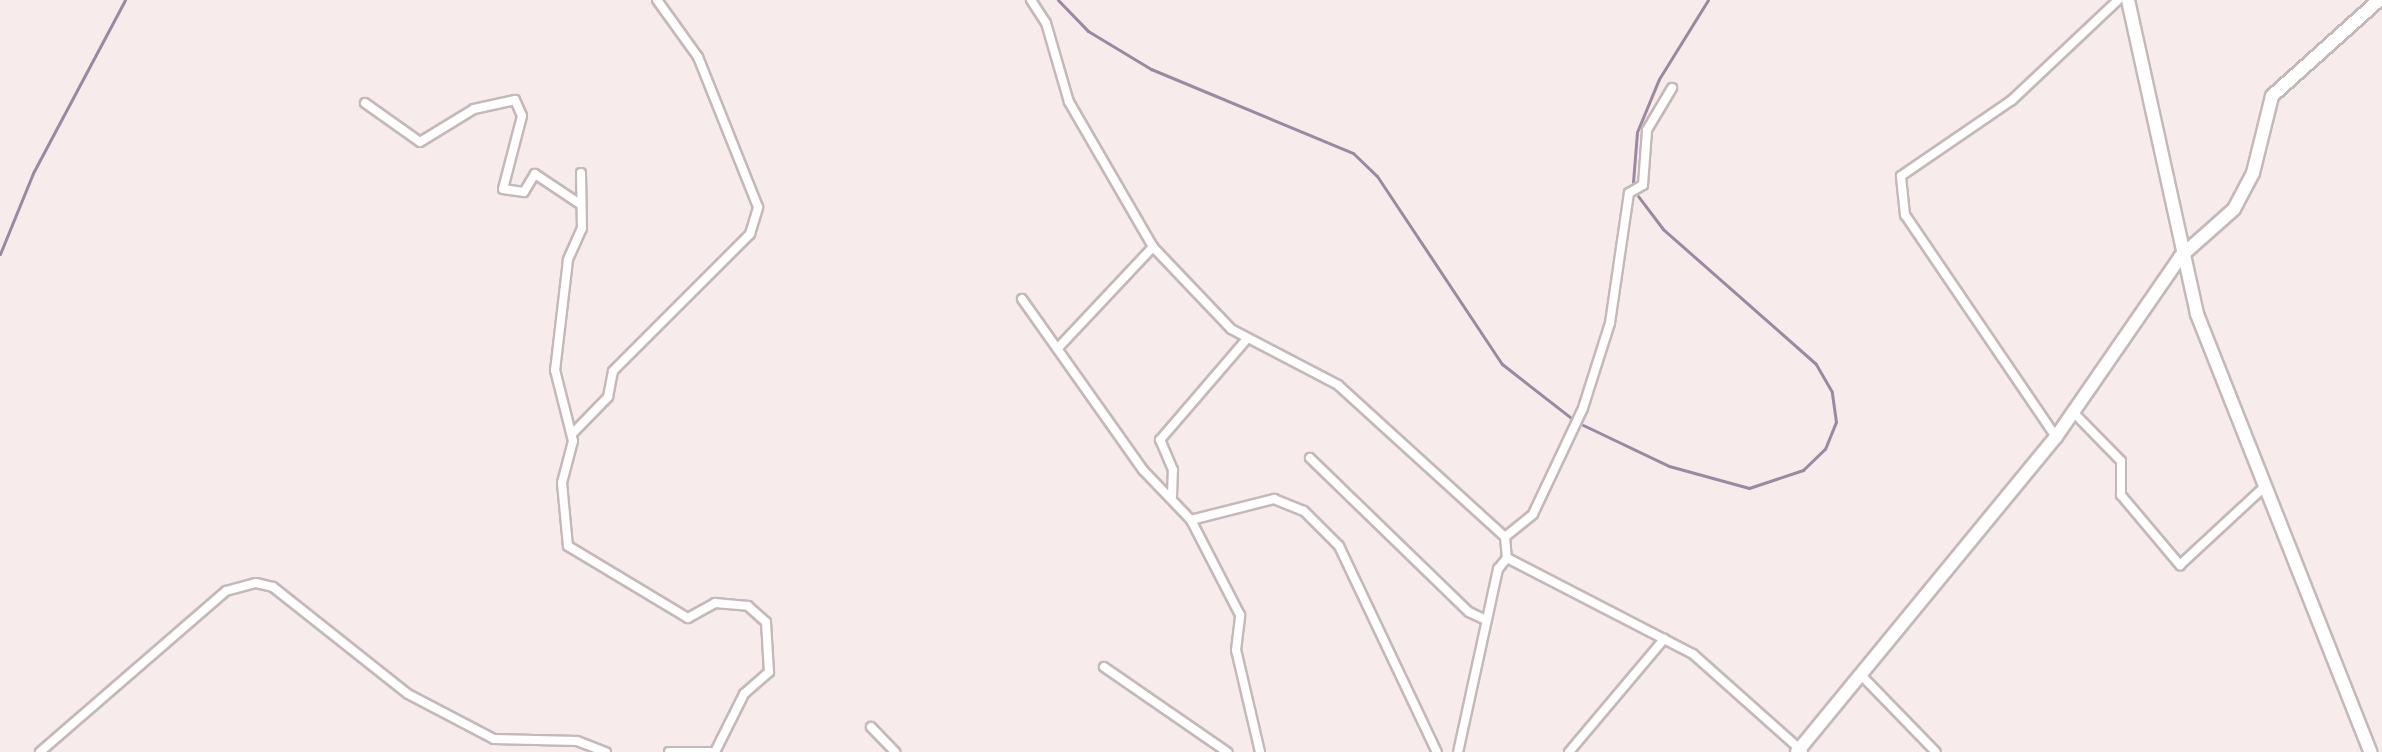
<!DOCTYPE html>
<html>
<head>
<meta charset="utf-8">
<style>
  body { margin:0 }
  #map { position:relative; width:2382px; height:752px; overflow:hidden; background:#f7ebeb; font-family:Mulish,sans-serif }
  div>[style] { position:absolute }
  .stream>* { height:3px; margin:-1.5px; padding:0 1.5px; transform-origin:1.5px; border-radius:1.5px; background:#9c88a0 }
  .roads { filter:drop-shadow(2px 0 #c4b9b9) drop-shadow(-2px 0 #c4b9b9) drop-shadow(0 2px #c4b9b9) drop-shadow(0 -2px #c4b9b9) }
  .street>* { height:8px; margin:-4px; padding:0 4px; transform-origin:4px; border-radius:4px; background:#fff }
  .secondary>* { height:12px; margin:-6px; padding:0 6px; transform-origin:6px; border-radius:6px; background:#fff }
  span { translate:-50% -50%; white-space:nowrap; text-align:center; line-height:1.15; -webkit-text-stroke:6px #f7ebeb; paint-order:stroke }
</style>
</head>
<body>
<div id="map">
  <div class="stream">
    <i style="left:1058px;top:0;width:43px;rotate:45.9deg"></i>
    <i style="left:1088px;top:31px;width:74px;rotate:31.1deg"></i>
    <i style="left:1151px;top:69px;width:219px;rotate:22.6deg"></i>
    <i style="left:1353px;top:153px;width:33px;rotate:44deg"></i>
    <i style="left:1377px;top:176px;width:226px;rotate:56.4deg"></i>
    <i style="left:1502px;top:364px;width:88px;rotate:38deg"></i>
    <i style="left:1633px;top:182px;width:50px;rotate:-85.4deg"></i>
    <i style="left:1637px;top:132px;width:57px;rotate:-67.5deg"></i>
    <i style="left:1659px;top:79px;width:93px;rotate:-58.2deg"></i>
    <i style="left:0;top:254px;width:87px;rotate:-67.8deg"></i>
    <i style="left:33px;top:173px;width:196px;rotate:-62deg"></i>
    <i style="left:1583px;top:425px;width:95px;rotate:25.5deg"></i>
    <i style="left:1669px;top:466px;width:83px;rotate:15.4deg"></i>
    <i style="left:1749px;top:488px;width:57px;rotate:-18.4deg"></i>
    <i style="left:1803px;top:470px;width:30px;rotate:-44deg"></i>
    <i style="left:1825px;top:449px;width:29px;rotate:-68deg"></i>
    <i style="left:1836px;top:422px;width:30px;rotate:-98deg"></i>
    <i style="left:1832px;top:392px;width:32px;rotate:-120deg"></i>
    <i style="left:1816px;top:364px;width:204px;rotate:-138.6deg"></i>
    <i style="left:1663px;top:229px;width:41px;rotate:-127.1deg"></i>
  </div>
  <div class="roads">
    <div class="street">
      <i style="left:1031px;top:0;width:27px;rotate:57deg"></i>
      <i style="left:1046px;top:23px;width:82px;rotate:73.8deg"></i>
      <i style="left:1069px;top:102px;width:168px;rotate:59.9deg"></i>
      <i style="left:365px;top:103px;width:67px;rotate:35.3deg"></i>
      <i style="left:420px;top:142px;width:63px;rotate:-31.4deg"></i>
      <i style="left:474px;top:109px;width:42px;rotate:-12.4deg"></i>
      <i style="left:515px;top:100px;width:17px;rotate:66deg"></i>
      <i style="left:522px;top:116px;width:75px;rotate:104.6deg"></i>
      <i style="left:503px;top:189px;width:21px;rotate:8deg"></i>
      <i style="left:524px;top:192px;width:21px;rotate:-59deg"></i>
      <i style="left:535px;top:174px;width:54px;rotate:33.7deg"></i>
      <i style="left:581px;top:173px;width:55px;rotate:89deg"></i>
      <i style="left:582px;top:228px;width:35px;rotate:114deg"></i>
      <i style="left:568px;top:260px;width:111px;rotate:96.7deg"></i>
      <i style="left:555px;top:370px;width:73px;rotate:75.8deg"></i>
      <i style="left:573px;top:441px;width:43px;rotate:104.7deg"></i>
      <i style="left:562px;top:483px;width:63px;rotate:84.6deg"></i>
      <i style="left:568px;top:546px;width:140px;rotate:31deg"></i>
      <i style="left:688px;top:618px;width:31px;rotate:-29deg"></i>
      <i style="left:715px;top:603px;width:33px;rotate:5deg"></i>
      <i style="left:748px;top:606px;width:24px;rotate:42deg"></i>
      <i style="left:766px;top:622px;width:50px;rotate:86.6deg"></i>
      <i style="left:769px;top:672px;width:33px;rotate:139deg"></i>
      <i style="left:744px;top:694px;width:65px;rotate:116.6deg"></i>
      <i style="left:1022px;top:299px;width:209px;rotate:54.7deg"></i>
      <i style="left:1143px;top:470px;width:69px;rotate:46.2deg"></i>
      <i style="left:1058px;top:348px;width:139px;rotate:-46.8deg"></i>
      <i style="left:1153px;top:247px;width:113px;rotate:46.4deg"></i>
      <i style="left:1231px;top:329px;width:121px;rotate:27.6deg"></i>
      <i style="left:1338px;top:385px;width:226px;rotate:42.3deg"></i>
      <i style="left:1505px;top:537px;width:21px;rotate:85deg"></i>
      <i style="left:1507px;top:558px;width:14px;rotate:129deg"></i>
      <i style="left:1498px;top:569px;width:187px;rotate:102.3deg"></i>
      <i style="left:2074px;top:413px;width:67px;rotate:45.6deg"></i>
      <i style="left:2121px;top:461px;width:34px;rotate:90deg"></i>
      <i style="left:2121px;top:495px;width:92px;rotate:49.9deg"></i>
      <i style="left:2180px;top:565px;width:110px;rotate:-42.8deg"></i>
      <i style="left:572px;top:434px;width:52px;rotate:-45.8deg"></i>
      <i style="left:608px;top:397px;width:26px;rotate:-79deg"></i>
      <i style="left:613px;top:371px;width:194px;rotate:-45deg"></i>
      <i style="left:750px;top:234px;width:28px;rotate:-73deg"></i>
      <i style="left:758px;top:207px;width:162px;rotate:-111.8deg"></i>
      <i style="left:698px;top:57px;width:70px;rotate:-125.7deg"></i>
      <i style="left:2056px;top:437px;width:268px;rotate:-124.2deg"></i>
      <i style="left:1905px;top:215px;width:39px;rotate:-96deg"></i>
      <i style="left:1901px;top:176px;width:135px;rotate:-34.4deg"></i>
      <i style="left:2012px;top:100px;width:146px;rotate:-43.3deg"></i>
      <i style="left:1310px;top:458px;width:221px;rotate:44.1deg"></i>
      <i style="left:1469px;top:612px;width:19px;rotate:25deg"></i>
      <i style="left:1172px;top:496px;width:26px;rotate:-88deg"></i>
      <i style="left:1173px;top:470px;width:33px;rotate:-113deg"></i>
      <i style="left:1160px;top:440px;width:133px;rotate:-49.3deg"></i>
      <i style="left:1505px;top:537px;width:36px;rotate:-39deg"></i>
      <i style="left:1533px;top:514px;width:117px;rotate:-64.7deg"></i>
      <i style="left:1583px;top:408px;width:89px;rotate:-72.4deg"></i>
      <i style="left:1610px;top:323px;width:131px;rotate:-81.7deg"></i>
      <i style="left:1629px;top:193px;width:16px;rotate:-30deg"></i>
      <i style="left:1643px;top:185px;width:55px;rotate:-85.8deg"></i>
      <i style="left:1647px;top:130px;width:49px;rotate:-59.2deg"></i>
      <i style="left:1507px;top:558px;width:209px;rotate:27.3deg"></i>
      <i style="left:1693px;top:654px;width:147px;rotate:41.7deg"></i>
      <i style="left:1104px;top:667px;width:150px;rotate:34.6deg"></i>
      <i style="left:1861px;top:675px;width:107px;rotate:45.8deg"></i>
      <i style="left:871px;top:727px;width:35px;rotate:46deg"></i>
      <i style="left:40px;top:752px;width:246px;rotate:-40.9deg"></i>
      <i style="left:226px;top:591px;width:31px;rotate:-15deg"></i>
      <i style="left:256px;top:583px;width:17px;rotate:13deg"></i>
      <i style="left:273px;top:587px;width:172px;rotate:38.4deg"></i>
      <i style="left:408px;top:694px;width:97px;rotate:27.6deg"></i>
      <i style="left:494px;top:739px;width:83px;rotate:1.4deg"></i>
      <i style="left:577px;top:741px;width:31px;rotate:21deg"></i>
      <i style="left:669px;top:752px;width:41px"></i>
      <i style="left:1260px;top:752px;width:105px;rotate:-103.2deg"></i>
      <i style="left:1236px;top:650px;width:35px;rotate:-83deg"></i>
      <i style="left:1240px;top:615px;width:107px;rotate:-117.3deg"></i>
      <i style="left:1191px;top:520px;width:86px;rotate:-14.2deg"></i>
      <i style="left:1274px;top:499px;width:32px;rotate:22deg"></i>
      <i style="left:1304px;top:511px;width:49px;rotate:45deg"></i>
      <i style="left:1339px;top:546px;width:228px;rotate:64.6deg"></i>
      <i style="left:1569px;top:752px;width:148px;rotate:-49.9deg"></i>
    </div>
    <div class="secondary">
      <i style="left:2128px;top:0;width:321px;rotate:77.6deg"></i>
      <i style="left:2197px;top:314px;width:471px;rotate:68.4deg"></i>
      <i style="left:1797px;top:752px;width:408px;rotate:-50.6deg"></i>
      <i style="left:2056px;top:437px;width:219px;rotate:-55.4deg"></i>
      <i style="left:2180px;top:257px;width:72px;rotate:-41.6deg"></i>
      <i style="left:2234px;top:209px;width:41px;rotate:-62.2deg"></i>
      <i style="left:2253px;top:173px;width:79px;rotate:-76.1deg"></i>
      <i style="left:2272px;top:96px;width:144px;rotate:-41.9deg"></i>
    </div>
  </div>
</div>
</body>
</html>
